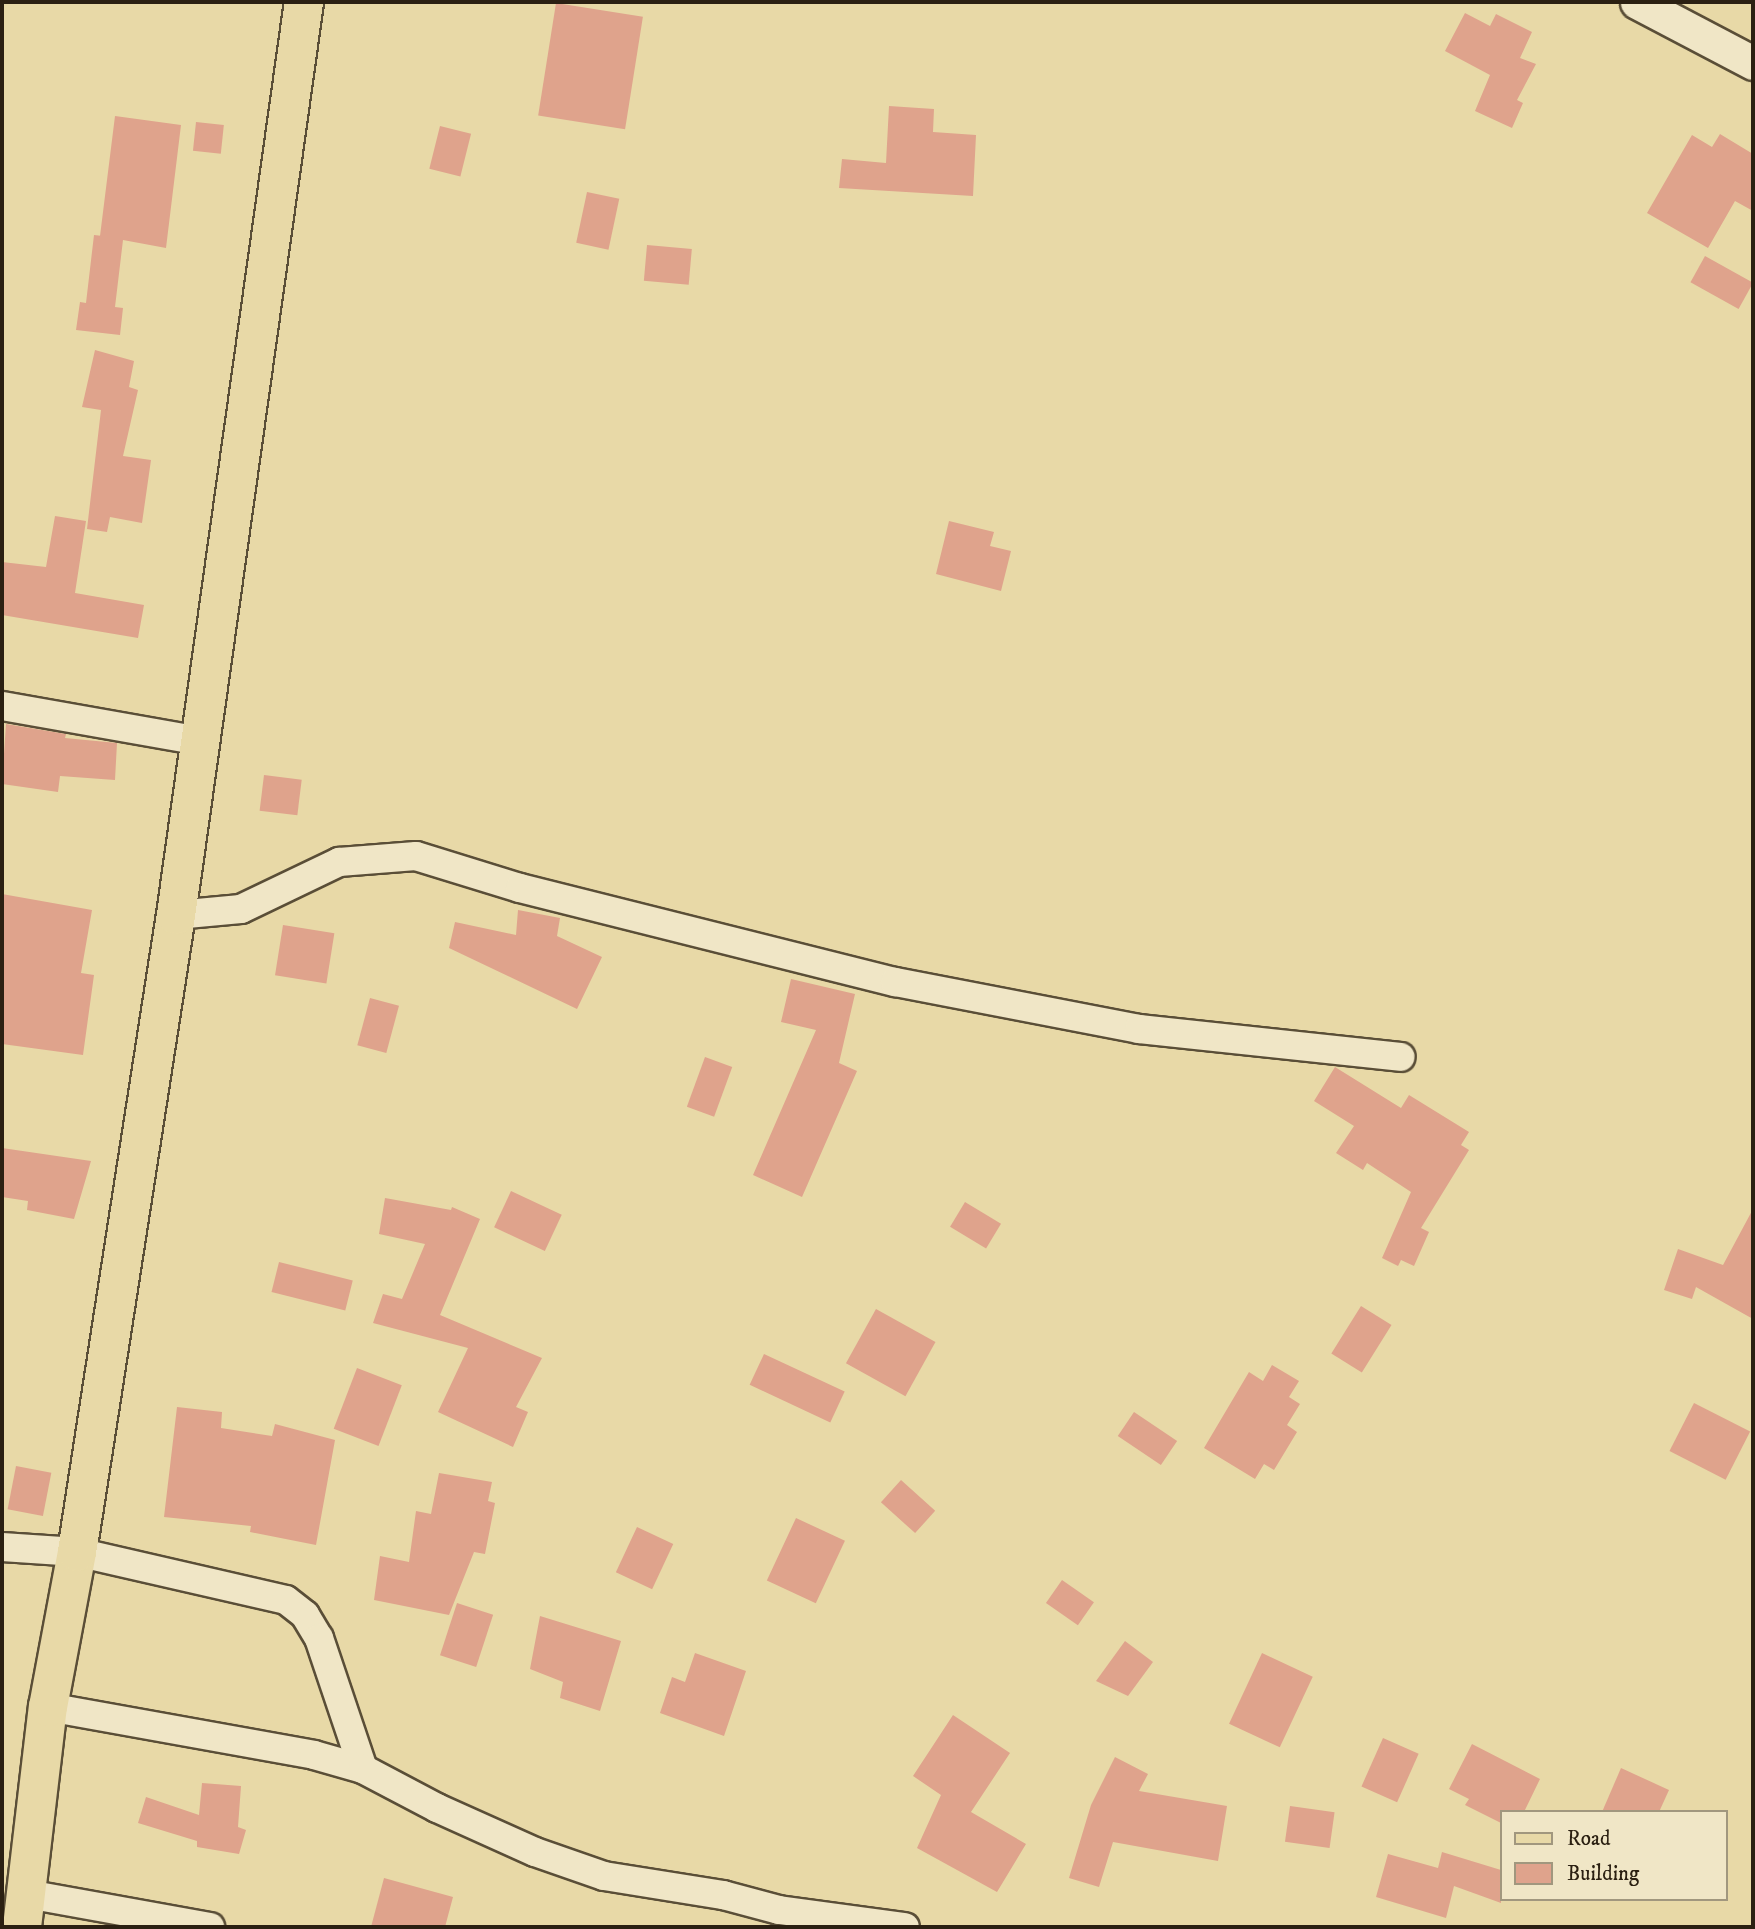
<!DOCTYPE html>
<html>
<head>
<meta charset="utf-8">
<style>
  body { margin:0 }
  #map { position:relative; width:1755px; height:1929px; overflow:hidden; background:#e8d9a7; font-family:"IM FELL DW Pica",serif }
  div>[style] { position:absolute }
  .building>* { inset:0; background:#dfa38c; transform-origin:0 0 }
  .roads { filter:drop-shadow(2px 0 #5a4e37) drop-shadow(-2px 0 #5a4e37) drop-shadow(0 2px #5a4e37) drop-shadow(0 -2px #5a4e37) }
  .minor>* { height:28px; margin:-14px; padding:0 14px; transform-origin:14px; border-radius:14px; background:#f0e6c6 }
  .tertiary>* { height:33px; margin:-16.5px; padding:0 16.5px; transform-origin:16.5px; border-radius:16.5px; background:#f0e6c6 }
  .primary>* { height:38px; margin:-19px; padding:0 19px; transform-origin:19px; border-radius:19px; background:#e8d9a7 }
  span { translate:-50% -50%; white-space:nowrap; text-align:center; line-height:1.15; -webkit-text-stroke:7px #f0e6c6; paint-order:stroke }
  .frame { position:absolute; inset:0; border:4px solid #2b2012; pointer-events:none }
  .legend { position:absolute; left:1500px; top:1810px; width:228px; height:91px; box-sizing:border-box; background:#f0e6c6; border:2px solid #a1977e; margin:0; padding:9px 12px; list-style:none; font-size:21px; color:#2b2012 }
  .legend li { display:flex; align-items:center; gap:14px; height:35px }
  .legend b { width:35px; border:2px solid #a1977e }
</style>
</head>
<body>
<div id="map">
  <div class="building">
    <i style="left:556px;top:3px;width:88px;height:114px;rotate:9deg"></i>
    <i style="clip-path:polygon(1465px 13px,1490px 26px,1496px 14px,1532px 32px,1520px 58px,1536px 64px,1517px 100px,1523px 103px,1512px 128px,1475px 111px,1490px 75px,1445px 51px)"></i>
    <i style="clip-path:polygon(889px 106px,934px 109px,933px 132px,976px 135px,973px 196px,839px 188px,842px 159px,886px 163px)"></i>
    <i style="clip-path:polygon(115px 116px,181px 125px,166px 248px,123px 240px,115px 307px,123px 308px,120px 335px,76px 330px,80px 302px,86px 303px,94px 235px,103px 236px,100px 236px)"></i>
    <i style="left:196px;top:122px;width:28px;height:29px;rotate:6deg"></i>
    <i style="left:440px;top:126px;width:32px;height:44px;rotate:14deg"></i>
    <i style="clip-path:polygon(1720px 134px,1753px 154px,1753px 211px,1735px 201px,1708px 248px,1647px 213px,1692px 135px,1712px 147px)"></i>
    <i style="left:587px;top:192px;width:33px;height:52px;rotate:12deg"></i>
    <i style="left:647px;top:245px;width:45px;height:36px;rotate:5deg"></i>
    <i style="left:1705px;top:256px;width:55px;height:30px;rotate:29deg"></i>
    <i style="clip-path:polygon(95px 350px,134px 361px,129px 387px,138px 390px,123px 456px,151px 460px,142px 523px,110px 517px,107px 532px,87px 529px,101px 410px,82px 407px)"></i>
    <i style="clip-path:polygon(55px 516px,86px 521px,75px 593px,144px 605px,138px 638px,2px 615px,2px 562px,46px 567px)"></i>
    <i style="clip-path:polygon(949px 521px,994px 532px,990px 546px,1011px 551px,1001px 591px,936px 574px)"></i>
    <i style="clip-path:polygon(6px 724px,66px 734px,65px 738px,117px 743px,115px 780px,60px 776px,58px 792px,2px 784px)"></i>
    <i style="left:264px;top:775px;width:38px;height:36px;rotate:7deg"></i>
    <i style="clip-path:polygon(2px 894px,92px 910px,81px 973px,94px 975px,83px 1055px,2px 1044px)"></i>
    <i style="clip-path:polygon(518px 910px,560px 918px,557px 936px,602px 957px,577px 1009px,449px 948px,455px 922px,516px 935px)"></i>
    <i style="left:283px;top:925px;width:52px;height:51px;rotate:9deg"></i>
    <i style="clip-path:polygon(791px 979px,855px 994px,839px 1063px,857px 1071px,802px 1197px,753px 1175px,816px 1030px,781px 1022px)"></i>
    <i style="left:370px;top:998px;width:30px;height:49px;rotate:15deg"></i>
    <i style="left:705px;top:1057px;width:29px;height:53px;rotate:20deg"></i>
    <i style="clip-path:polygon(1335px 1067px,1401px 1108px,1409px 1095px,1469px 1132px,1461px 1145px,1469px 1150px,1421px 1228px,1429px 1232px,1414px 1266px,1401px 1260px,1398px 1266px,1382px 1258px,1411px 1192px,1367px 1163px,1363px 1170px,1336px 1153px,1354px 1126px,1314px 1101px)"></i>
    <i style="clip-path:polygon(2px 1148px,91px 1161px,74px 1219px,27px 1210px,28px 1201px,2px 1197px)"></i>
    <i style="left:511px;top:1191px;width:56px;height:40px;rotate:25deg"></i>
    <i style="clip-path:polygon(385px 1198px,451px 1210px,452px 1207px,480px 1219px,440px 1315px,542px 1358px,516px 1407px,528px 1412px,513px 1447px,438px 1412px,468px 1348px,373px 1323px,383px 1294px,402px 1299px,425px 1244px,379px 1234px)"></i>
    <i style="left:965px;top:1202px;width:42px;height:29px;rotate:31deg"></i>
    <i style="clip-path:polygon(1753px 1209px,1753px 1319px,1696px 1287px,1692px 1299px,1664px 1290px,1678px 1249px,1723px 1265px)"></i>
    <i style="left:279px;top:1262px;width:76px;height:31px;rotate:14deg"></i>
    <i style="left:1361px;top:1306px;width:36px;height:56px;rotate:32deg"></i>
    <i style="left:876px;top:1309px;width:68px;height:62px;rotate:29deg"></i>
    <i style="left:764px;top:1354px;width:89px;height:34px;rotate:25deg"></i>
    <i style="clip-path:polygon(1272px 1365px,1299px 1381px,1289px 1397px,1300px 1404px,1287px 1425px,1297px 1432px,1274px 1470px,1264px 1464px,1255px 1479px,1204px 1448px,1249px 1372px,1263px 1381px)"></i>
    <i style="left:357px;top:1368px;width:48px;height:65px;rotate:21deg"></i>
    <i style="left:1694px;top:1403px;width:63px;height:54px;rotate:27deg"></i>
    <i style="clip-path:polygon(177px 1407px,222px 1412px,221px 1428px,272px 1436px,275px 1424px,335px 1440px,316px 1545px,250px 1532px,251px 1526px,164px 1517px)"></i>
    <i style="left:1134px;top:1412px;width:52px;height:29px;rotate:34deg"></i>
    <i style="left:16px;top:1466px;width:36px;height:44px;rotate:11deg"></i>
    <i style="clip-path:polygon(439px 1473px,492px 1482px,488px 1501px,495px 1503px,485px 1554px,474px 1552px,449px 1615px,374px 1600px,380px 1556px,409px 1562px,416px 1511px,431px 1514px)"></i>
    <i style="left:901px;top:1480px;width:46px;height:30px;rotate:42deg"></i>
    <i style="left:796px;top:1518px;width:54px;height:69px;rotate:25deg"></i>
    <i style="left:637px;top:1527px;width:40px;height:50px;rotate:25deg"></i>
    <i style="left:1062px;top:1580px;width:39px;height:28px;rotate:35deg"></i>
    <i style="left:457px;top:1603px;width:38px;height:55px;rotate:18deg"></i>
    <i style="clip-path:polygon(540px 1616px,621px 1641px,600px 1711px,560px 1698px,563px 1682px,530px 1669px)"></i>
    <i style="clip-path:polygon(1125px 1641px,1153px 1662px,1128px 1696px,1096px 1681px)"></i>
    <i style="clip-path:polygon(695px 1653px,746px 1671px,724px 1736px,660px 1713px,672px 1677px,685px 1682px)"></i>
    <i style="left:1262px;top:1653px;width:56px;height:78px;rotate:25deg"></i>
    <i style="clip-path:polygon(953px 1715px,1010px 1753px,971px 1812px,1026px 1844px,997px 1892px,917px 1848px,941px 1795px,913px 1776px)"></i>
    <i style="left:1383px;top:1738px;width:39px;height:53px;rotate:24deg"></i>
    <i style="clip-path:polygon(1472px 1744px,1540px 1779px,1524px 1812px,1501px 1812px,1501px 1823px,1465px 1805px,1469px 1799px,1449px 1789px)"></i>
    <i style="clip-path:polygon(1115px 1757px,1148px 1774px,1139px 1791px,1227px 1806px,1218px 1861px,1113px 1842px,1099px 1887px,1069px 1878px,1091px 1805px)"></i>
    <i style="clip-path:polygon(1621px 1768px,1669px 1790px,1659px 1812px,1602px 1812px)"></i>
    <i style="clip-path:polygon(202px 1783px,241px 1786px,238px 1827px,246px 1830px,239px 1854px,197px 1847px,197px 1841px,138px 1823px,146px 1797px,199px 1815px)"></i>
    <i style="left:1290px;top:1806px;width:45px;height:36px;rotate:8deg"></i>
    <i style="clip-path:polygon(1442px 1852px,1501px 1870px,1501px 1903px,1454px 1886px,1446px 1918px,1376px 1897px,1388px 1854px,1438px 1868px)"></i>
    <i style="clip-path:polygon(384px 1878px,453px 1897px,445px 1927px,371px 1927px)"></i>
  </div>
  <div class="roads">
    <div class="minor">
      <i style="left:2px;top:706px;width:202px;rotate:10deg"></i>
      <i style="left:176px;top:915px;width:65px;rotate:-5.3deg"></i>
      <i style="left:241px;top:909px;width:109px;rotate:-25.6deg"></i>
      <i style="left:339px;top:862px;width:77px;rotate:-4.5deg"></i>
      <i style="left:416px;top:856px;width:109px;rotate:17.1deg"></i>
      <i style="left:520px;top:888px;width:387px;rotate:14.1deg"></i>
      <i style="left:895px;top:982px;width:248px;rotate:10.9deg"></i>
      <i style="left:1139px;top:1029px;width:263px;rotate:6.1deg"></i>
      <i style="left:2px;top:1547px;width:75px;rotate:3.8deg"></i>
      <i style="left:77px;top:1552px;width:214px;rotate:12.9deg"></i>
      <i style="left:286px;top:1600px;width:24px;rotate:38deg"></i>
      <i style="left:305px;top:1615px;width:27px;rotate:59deg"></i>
      <i style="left:319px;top:1638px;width:138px;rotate:71.4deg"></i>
      <i style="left:48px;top:1707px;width:270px;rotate:10.2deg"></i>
      <i style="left:314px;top:1755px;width:51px;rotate:15.9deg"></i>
      <i style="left:363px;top:1769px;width:84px;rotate:27.8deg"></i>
      <i style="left:437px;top:1808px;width:107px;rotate:24.2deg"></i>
      <i style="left:535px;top:1852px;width:73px;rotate:19.2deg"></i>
      <i style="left:604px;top:1876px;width:121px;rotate:9.1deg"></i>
      <i style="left:723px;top:1895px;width:58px;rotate:15deg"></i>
      <i style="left:779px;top:1910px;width:127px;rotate:7.7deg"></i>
      <i style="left:27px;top:1894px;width:186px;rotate:10.2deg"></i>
    </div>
    <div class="tertiary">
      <i style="left:1637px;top:2px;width:131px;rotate:27.7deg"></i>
    </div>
    <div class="primary">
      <i style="left:22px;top:1927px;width:222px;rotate:-83.3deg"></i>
      <i style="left:48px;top:1707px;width:158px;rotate:-79.4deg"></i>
      <i style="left:77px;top:1552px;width:645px;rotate:-81.17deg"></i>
      <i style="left:176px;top:915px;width:922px;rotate:-82.02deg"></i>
    </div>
  </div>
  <div class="frame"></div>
  <ul class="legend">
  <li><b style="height:9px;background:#e8d9a7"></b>Road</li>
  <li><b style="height:19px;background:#dfa38c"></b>Building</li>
  </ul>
</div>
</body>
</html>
